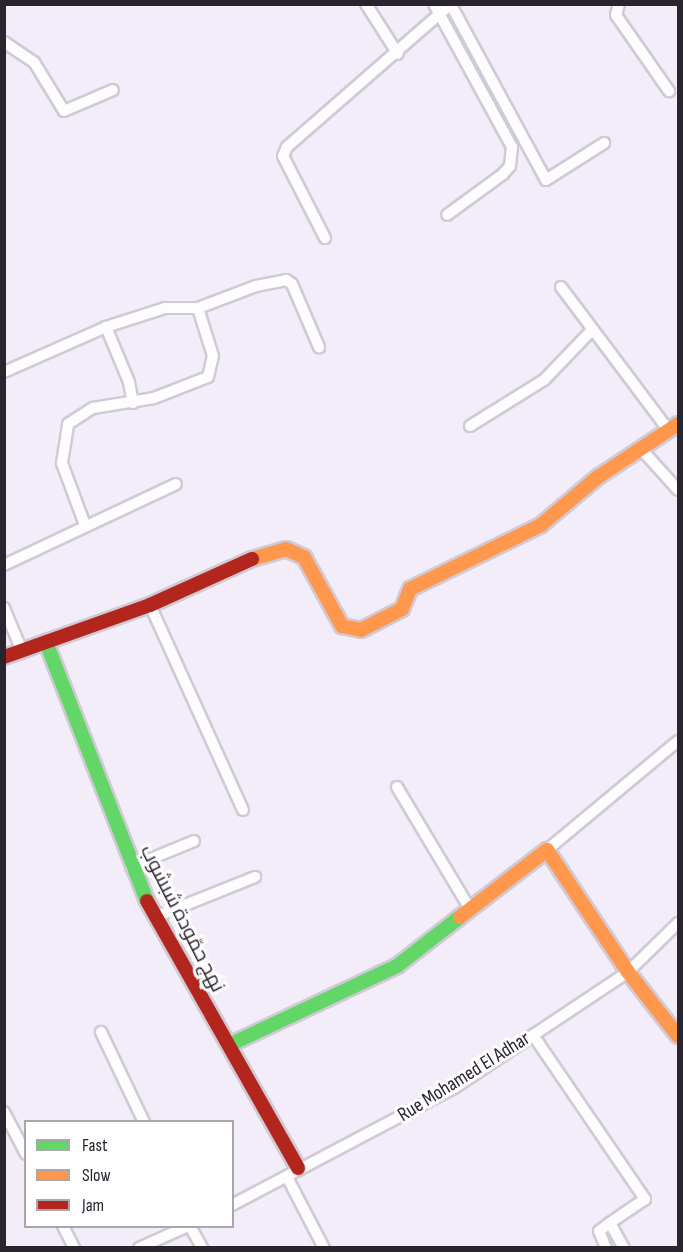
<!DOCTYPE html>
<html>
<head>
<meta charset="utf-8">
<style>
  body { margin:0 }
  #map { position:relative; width:683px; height:1252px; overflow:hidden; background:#f3ecf9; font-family:"Sofia Sans Condensed",Cairo,sans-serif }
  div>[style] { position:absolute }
  .roads { filter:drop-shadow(2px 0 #d0cad6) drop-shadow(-2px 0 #d0cad6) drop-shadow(0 2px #d0cad6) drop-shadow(0 -2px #d0cad6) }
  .street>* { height:10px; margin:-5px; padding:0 5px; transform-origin:5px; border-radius:5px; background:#fdfcfe }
  .fast>* { height:14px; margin:-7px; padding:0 7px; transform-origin:7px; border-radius:7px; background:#63d668 }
  .slow>* { height:14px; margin:-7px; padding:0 7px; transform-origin:7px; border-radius:7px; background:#ff974d }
  .jam>* { height:14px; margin:-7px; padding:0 7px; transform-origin:7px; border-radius:7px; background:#b3261e }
  span { translate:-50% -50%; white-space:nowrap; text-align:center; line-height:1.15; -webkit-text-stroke:6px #fff; paint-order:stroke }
  .street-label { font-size:20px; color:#2a242f }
  .frame { position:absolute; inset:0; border:6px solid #2a242f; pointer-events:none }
  .legend { position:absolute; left:24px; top:1120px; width:210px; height:108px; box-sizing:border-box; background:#fff; border:2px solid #aaa7ac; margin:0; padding:8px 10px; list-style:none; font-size:18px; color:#2a242f }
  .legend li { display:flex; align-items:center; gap:12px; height:30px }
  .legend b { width:30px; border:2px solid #aaa7ac }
</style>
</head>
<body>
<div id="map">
  <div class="roads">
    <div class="street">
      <i style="left:366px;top:4px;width:59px;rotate:57.4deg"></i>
      <i style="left:434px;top:4px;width:163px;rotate:61.4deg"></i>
      <i style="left:512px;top:147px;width:19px;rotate:96deg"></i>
      <i style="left:510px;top:166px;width:11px;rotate:131deg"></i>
      <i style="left:503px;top:174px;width:69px;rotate:143.8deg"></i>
      <i style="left:619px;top:4px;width:11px;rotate:105deg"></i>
      <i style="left:616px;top:15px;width:93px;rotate:55.1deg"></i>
      <i style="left:451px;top:5px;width:199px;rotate:61.5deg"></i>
      <i style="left:546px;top:180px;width:69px;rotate:-32.5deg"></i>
      <i style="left:4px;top:42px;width:36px;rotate:34deg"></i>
      <i style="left:34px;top:62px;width:57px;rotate:58.5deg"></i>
      <i style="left:64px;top:111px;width:53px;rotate:-23.2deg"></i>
      <i style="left:325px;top:238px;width:92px;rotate:-117.1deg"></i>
      <i style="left:283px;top:156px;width:10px;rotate:-66deg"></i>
      <i style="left:287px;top:147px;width:218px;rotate:-41.1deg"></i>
      <i style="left:561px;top:287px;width:180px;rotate:53.1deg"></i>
      <i style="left:4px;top:372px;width:111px;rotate:-23.8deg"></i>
      <i style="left:133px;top:403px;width:21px;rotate:-101deg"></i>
      <i style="left:129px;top:382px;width:60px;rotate:-112.7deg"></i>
      <i style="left:106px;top:327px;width:62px;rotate:-17.9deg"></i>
      <i style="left:165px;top:308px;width:33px"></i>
      <i style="left:470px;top:426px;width:87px;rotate:-31.9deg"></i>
      <i style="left:544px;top:380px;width:68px;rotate:-46.2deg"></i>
      <i style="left:643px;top:451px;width:52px;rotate:48.1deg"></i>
      <i style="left:85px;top:525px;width:66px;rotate:-110.4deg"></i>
      <i style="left:62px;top:463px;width:39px;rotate:-81deg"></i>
      <i style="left:68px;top:424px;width:30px;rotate:-33deg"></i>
      <i style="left:93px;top:408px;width:62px;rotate:-9.3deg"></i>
      <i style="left:154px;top:398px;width:58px;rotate:-21.3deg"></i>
      <i style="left:208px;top:377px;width:22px;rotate:-77deg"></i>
      <i style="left:213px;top:356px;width:50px;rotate:-107.4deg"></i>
      <i style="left:198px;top:308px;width:62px;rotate:-20.8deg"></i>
      <i style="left:256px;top:286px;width:31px;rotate:-11deg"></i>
      <i style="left:286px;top:280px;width:7px;rotate:34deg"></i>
      <i style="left:292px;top:284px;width:69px;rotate:66.8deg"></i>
      <i style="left:4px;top:565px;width:190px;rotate:-25.2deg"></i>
      <i style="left:150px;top:605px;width:225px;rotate:65.6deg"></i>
      <i style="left:4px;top:608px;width:47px;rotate:67.3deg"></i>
      <i style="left:397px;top:787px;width:142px;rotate:59.1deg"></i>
      <i style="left:547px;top:850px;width:170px;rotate:-39.8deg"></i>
      <i style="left:131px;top:867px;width:68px;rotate:-22.4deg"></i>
      <i style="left:155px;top:917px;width:108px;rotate:-21.8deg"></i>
      <i style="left:101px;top:1032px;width:100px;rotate:64.5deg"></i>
      <i style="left:533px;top:1035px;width:199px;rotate:55.7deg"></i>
      <i style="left:645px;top:1199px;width:42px;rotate:145.6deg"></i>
      <i style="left:4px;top:1112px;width:47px;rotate:62.4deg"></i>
      <i style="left:287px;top:1177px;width:80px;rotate:62.5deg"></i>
      <i style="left:232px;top:1205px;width:251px;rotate:-27.8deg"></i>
      <i style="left:454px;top:1088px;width:209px;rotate:-33.7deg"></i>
      <i style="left:628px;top:972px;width:70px;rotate:-44.4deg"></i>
      <i style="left:63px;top:1226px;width:25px;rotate:63deg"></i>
      <i style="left:190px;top:1226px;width:25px;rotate:61deg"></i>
      <i style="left:139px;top:1248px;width:54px;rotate:-24.2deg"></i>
      <i style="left:606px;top:1248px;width:18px;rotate:-112deg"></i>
      <i style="left:599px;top:1231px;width:14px;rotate:-36deg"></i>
      <i style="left:610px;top:1223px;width:29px;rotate:61deg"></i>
    </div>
    <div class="fast">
      <i style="left:46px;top:642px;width:278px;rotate:68.7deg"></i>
      <i style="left:229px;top:1045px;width:186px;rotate:-25.2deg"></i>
      <i style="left:397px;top:966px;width:80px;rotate:-37.9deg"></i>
    </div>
    <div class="slow">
      <i style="left:252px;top:559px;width:35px;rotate:-16deg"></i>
      <i style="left:286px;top:549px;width:20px;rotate:24deg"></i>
      <i style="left:304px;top:557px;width:79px;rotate:61.2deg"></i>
      <i style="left:342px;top:626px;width:19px;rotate:12deg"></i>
      <i style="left:361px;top:630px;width:46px;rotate:-27.1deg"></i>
      <i style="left:402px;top:609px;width:22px;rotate:-68deg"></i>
      <i style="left:410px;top:589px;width:146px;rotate:-26deg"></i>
      <i style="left:541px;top:525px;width:75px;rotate:-40.1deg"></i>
      <i style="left:598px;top:477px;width:96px;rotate:-33.5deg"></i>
      <i style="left:460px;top:917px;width:110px;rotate:-37.6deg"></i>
      <i style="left:547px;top:850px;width:146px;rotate:56.4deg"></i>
      <i style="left:628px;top:972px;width:81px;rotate:52deg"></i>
    </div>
    <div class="jam">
      <i style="left:4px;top:657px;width:155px;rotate:-19.6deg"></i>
      <i style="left:150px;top:605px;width:112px;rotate:-24.3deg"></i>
      <i style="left:147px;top:901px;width:307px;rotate:60.5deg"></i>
    </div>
  </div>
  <div class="street-label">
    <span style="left:182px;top:919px;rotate:63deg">نهج حمّودة شبشوب</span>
    <span style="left:464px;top:1077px;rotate:-32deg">Rue Mohamed El Adhar</span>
  </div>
  <div class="frame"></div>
  <ul class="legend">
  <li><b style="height:8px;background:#63d668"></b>Fast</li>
  <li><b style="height:8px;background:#ff974d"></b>Slow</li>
  <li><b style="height:8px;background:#b3261e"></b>Jam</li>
  </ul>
</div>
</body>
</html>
